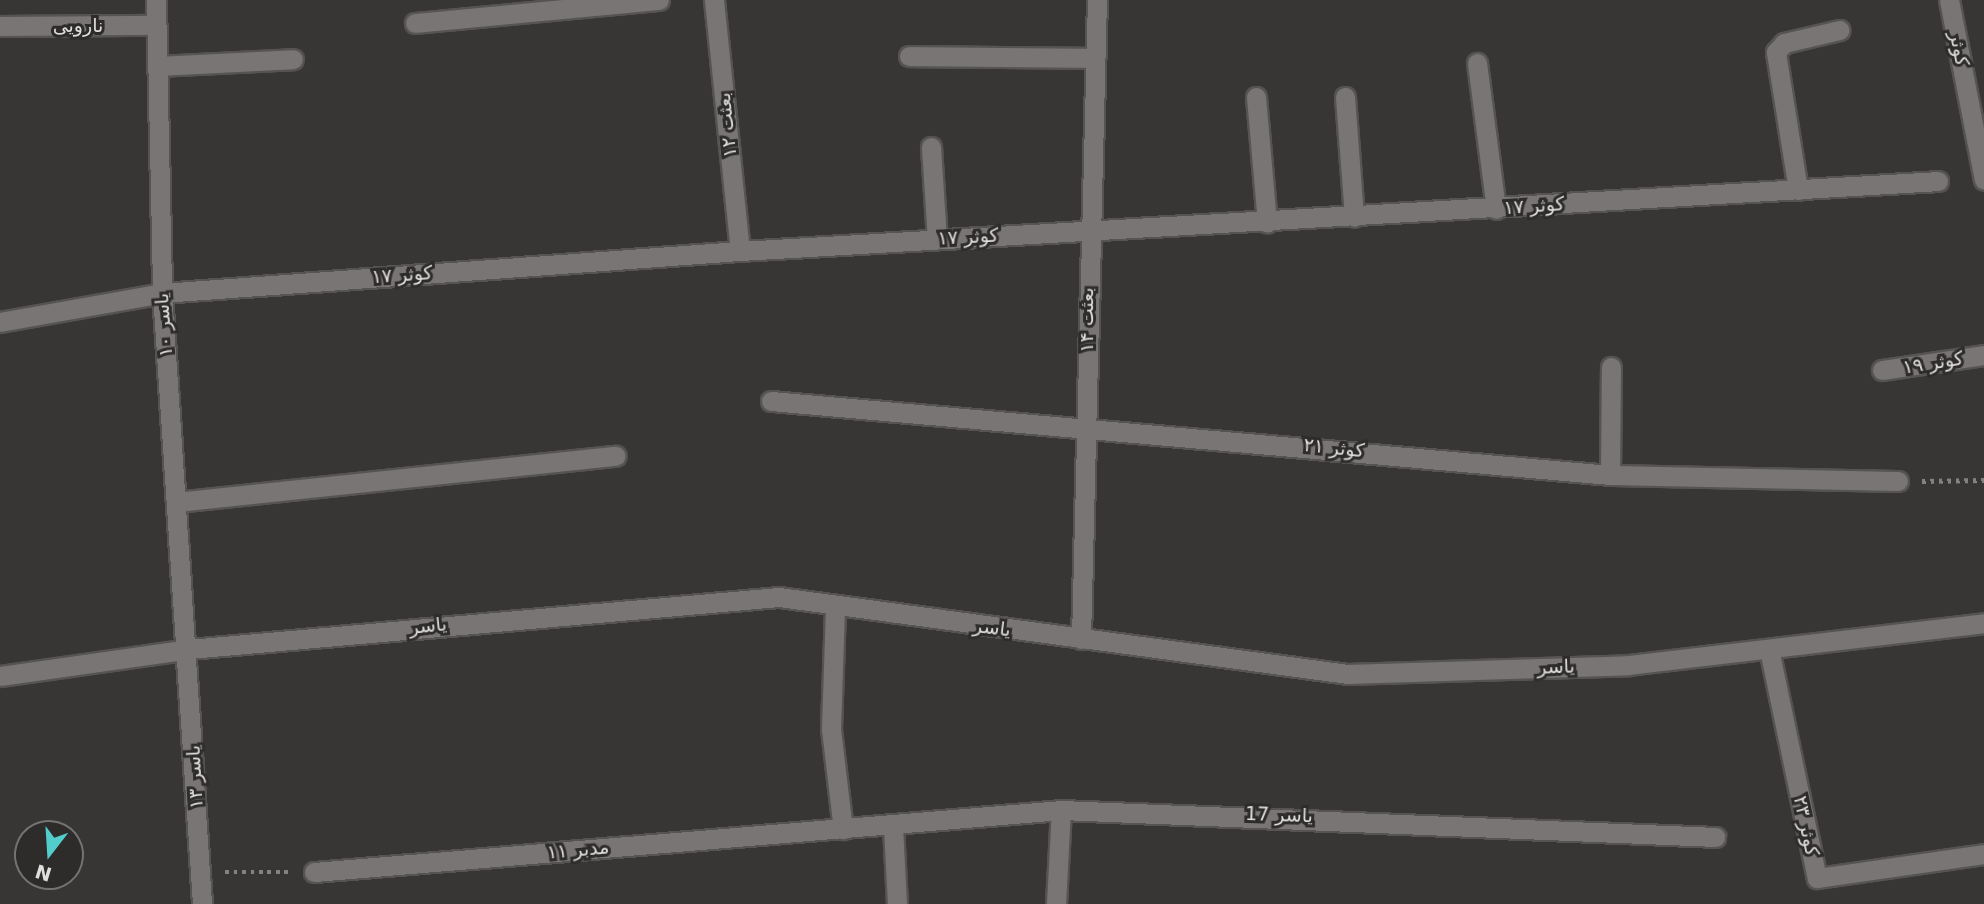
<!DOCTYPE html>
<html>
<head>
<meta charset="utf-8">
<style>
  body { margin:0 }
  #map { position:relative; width:1984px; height:904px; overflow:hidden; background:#383535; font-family:"DejaVu Sans","Noto Naskh Arabic",sans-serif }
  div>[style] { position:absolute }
  .path>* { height:4.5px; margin-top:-2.25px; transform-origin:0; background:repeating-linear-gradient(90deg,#838181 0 3.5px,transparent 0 8.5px) }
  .roads { filter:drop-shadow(2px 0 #555353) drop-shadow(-2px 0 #555353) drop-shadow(0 2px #555353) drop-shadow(0 -2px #555353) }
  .minor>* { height:19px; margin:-9.5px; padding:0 9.5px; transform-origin:9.5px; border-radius:9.5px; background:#797575 }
  .tertiary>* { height:19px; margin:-9.5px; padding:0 9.5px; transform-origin:9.5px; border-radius:9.5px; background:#797575 }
  .secondary>* { height:19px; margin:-9.5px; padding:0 9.5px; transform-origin:9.5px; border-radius:9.5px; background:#797575 }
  span { translate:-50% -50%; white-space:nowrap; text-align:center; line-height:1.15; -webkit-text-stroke:6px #2e2b2b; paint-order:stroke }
  .street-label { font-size:19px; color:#dfdddd }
  .north { position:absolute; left:14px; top:820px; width:70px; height:70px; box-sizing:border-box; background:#2e2b2b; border:2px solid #757272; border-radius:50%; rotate:197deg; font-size:19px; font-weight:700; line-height:28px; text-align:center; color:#dfdddd }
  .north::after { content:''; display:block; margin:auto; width:24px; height:32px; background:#52cdcc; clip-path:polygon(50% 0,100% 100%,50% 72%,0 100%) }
</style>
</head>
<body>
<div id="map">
  <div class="path">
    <i style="left:1922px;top:481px;width:62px;rotate:-0.9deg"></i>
    <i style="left:225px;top:872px;width:68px"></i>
  </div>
  <div class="roads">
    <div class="minor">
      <i style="left:714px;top:0;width:252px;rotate:84.1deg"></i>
      <i style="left:415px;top:23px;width:245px;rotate:-5.4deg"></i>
      <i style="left:0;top:26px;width:156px;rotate:-0.4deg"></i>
      <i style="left:909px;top:56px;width:184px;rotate:0.6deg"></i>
      <i style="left:1477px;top:63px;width:147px;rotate:82.6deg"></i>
      <i style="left:157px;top:66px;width:136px;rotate:-2.9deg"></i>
      <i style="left:1256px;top:97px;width:126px;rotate:85deg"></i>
      <i style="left:1345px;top:97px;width:120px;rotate:85.7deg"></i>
      <i style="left:931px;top:147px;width:92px;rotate:86.3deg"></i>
      <i style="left:1798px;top:190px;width:140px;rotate:-99.1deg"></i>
      <i style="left:1776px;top:52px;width:12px;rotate:-48deg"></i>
      <i style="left:1784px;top:43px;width:57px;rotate:-13.1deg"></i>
      <i style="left:0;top:322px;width:165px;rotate:-10.1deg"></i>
      <i style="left:162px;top:293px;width:580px;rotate:-4.16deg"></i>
      <i style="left:740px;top:251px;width:1200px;rotate:-3.34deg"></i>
      <i style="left:1882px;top:370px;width:103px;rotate:-8.4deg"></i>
      <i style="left:771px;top:401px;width:842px;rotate:5.04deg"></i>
      <i style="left:1610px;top:475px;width:288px;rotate:1.2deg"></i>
      <i style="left:1610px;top:475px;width:108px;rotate:-89.5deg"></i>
      <i style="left:176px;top:502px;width:442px;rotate:-6deg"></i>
      <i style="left:835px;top:608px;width:121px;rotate:91.9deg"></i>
      <i style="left:831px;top:729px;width:101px;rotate:83.2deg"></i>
      <i style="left:1081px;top:639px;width:639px;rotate:-88.57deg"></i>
      <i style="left:1769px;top:649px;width:234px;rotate:78.2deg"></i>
      <i style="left:1817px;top:878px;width:169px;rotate:-8.2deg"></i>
      <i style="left:893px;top:826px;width:78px;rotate:87.1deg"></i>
      <i style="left:314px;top:872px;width:750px;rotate:-4.74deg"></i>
      <i style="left:1061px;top:810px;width:655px;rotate:2.36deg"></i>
      <i style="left:1056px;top:904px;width:94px;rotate:-87deg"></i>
    </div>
    <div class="tertiary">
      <i style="left:156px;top:0;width:293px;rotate:88.8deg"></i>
      <i style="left:162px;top:293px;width:612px;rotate:86.25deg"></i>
      <i style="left:0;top:676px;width:191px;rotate:-8.1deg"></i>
      <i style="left:189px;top:649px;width:592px;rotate:-5.04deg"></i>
      <i style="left:779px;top:597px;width:574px;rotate:7.71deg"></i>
      <i style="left:1348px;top:674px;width:280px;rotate:-1.8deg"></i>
      <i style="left:1628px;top:665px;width:358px;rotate:-6.7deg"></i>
    </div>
    <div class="secondary">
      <i style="left:1949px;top:0;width:183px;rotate:79deg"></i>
    </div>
  </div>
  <div class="street-label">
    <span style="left:78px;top:26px">نارویی</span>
    <span style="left:1959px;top:49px;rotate:79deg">کوثر</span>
    <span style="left:727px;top:125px;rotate:-96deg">بعثت ۱۲</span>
    <span style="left:1534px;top:206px;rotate:-4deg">کوثر ۱۷</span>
    <span style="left:968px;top:237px;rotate:-3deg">کوثر ۱۷</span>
    <span style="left:402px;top:275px;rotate:-4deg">کوثر ۱۷</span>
    <span style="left:1087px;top:320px;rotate:-90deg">بعثت ۱۴</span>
    <span style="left:164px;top:325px;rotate:-94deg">یاسر ۱۰</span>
    <span style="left:1933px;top:363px;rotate:-9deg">کوثر ۱۹</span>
    <span style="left:1334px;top:448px;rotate:6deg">کوثر ۲۱</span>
    <span style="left:428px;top:626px;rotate:-6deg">یاسر</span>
    <span style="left:992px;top:628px;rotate:7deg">یاسر</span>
    <span style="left:1556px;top:667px;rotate:-2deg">یاسر</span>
    <span style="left:195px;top:777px;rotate:-93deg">یاسر ۱۳</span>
    <span style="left:1279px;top:815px;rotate:2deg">یاسر 17</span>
    <span style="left:1806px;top:826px;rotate:78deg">کوثر ۲۳</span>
    <span style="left:578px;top:850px;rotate:-5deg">مدبر ۱۱</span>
  </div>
  <div class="north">N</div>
</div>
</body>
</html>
